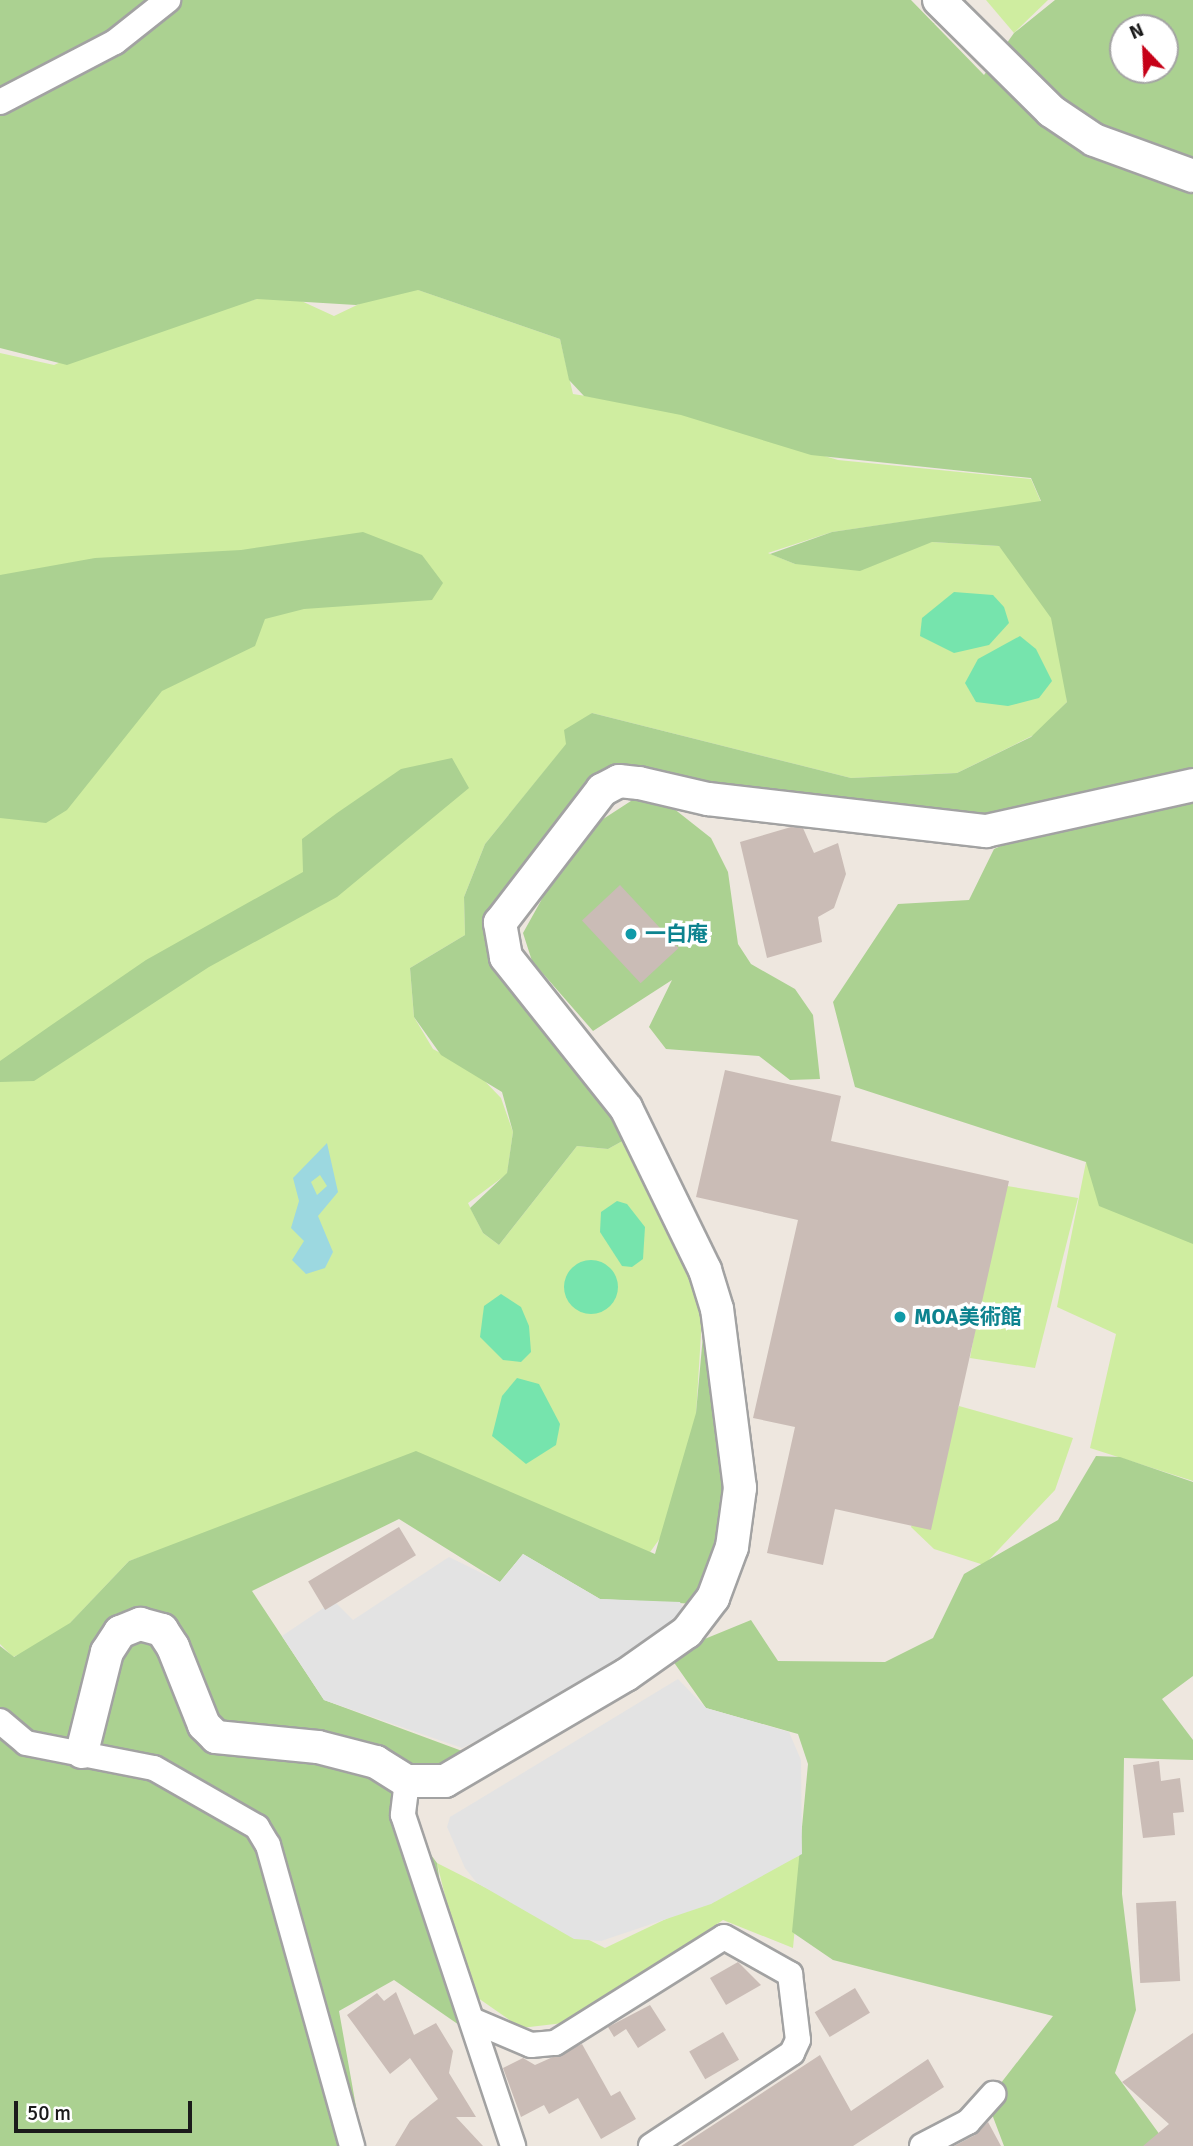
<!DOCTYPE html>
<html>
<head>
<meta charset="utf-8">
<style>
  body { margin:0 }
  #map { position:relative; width:1193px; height:2146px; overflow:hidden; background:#eee7df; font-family:Signika,"Noto Sans JP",sans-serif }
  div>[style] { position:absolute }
  .grass>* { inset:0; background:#cfeda0 }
  .forest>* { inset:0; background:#abd191 }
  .pitch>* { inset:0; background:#76e4ad }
  .round { border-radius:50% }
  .parking>* { inset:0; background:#e3e3e3 }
  .water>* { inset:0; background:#9cd8e0 }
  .building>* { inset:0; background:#cabcb6; transform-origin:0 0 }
  .roads { filter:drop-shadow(2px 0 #a2a2a2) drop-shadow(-2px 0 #a2a2a2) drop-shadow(0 2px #a2a2a2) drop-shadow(0 -2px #a2a2a2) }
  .minor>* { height:24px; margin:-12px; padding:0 12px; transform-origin:12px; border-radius:12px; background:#fff }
  .tertiary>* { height:32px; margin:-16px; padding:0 16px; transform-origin:16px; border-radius:16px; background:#fff }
  .dots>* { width:19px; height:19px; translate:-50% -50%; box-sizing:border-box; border:4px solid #fff; border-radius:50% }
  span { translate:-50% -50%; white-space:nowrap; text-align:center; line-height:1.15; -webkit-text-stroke:7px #fff; paint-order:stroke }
  .culture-label { font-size:21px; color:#0d838f; font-weight:700 }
  .left { translate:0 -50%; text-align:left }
  .north { position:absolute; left:1109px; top:14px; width:70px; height:70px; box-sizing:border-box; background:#fff; border:2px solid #a4a4a4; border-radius:50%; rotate:337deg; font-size:19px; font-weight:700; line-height:28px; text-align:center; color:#1b1b1b }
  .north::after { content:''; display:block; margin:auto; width:24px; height:32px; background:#c60017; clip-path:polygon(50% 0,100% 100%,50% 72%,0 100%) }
  .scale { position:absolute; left:14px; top:2101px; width:178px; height:32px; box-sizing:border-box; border:4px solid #1b1b1b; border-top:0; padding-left:9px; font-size:21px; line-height:24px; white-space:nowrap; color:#1b1b1b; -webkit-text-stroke:5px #fff; paint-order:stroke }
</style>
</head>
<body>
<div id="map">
  <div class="grass">
    <i style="clip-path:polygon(986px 0,1048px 0,1014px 33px)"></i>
    <i style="clip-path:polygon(401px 284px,560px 339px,573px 394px,663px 408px,838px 460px,1031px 479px,1041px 502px,832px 532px,768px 553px,795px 564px,932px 542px,999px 546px,1059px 614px,1067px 702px,1036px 734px,957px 773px,851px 778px,592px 713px,485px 844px,464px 897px,465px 935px,410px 968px,414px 1017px,433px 1049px,476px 1072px,501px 1098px,513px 1132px,507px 1174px,468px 1203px,483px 1233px,499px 1245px,577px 1146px,608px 1149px,635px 1134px,705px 1270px,691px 1495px,648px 1555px,422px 1460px,129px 1561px,56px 1638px,13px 1657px,0 1644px,0 353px,54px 365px,128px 333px,257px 299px,297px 299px,334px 316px)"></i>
    <i style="clip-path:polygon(1086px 1162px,1193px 1234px,1193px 1481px,1090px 1448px,1116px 1334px,1057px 1307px)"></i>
    <i style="clip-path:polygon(1001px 1185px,1078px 1198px,1035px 1368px,970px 1358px)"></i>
    <i style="clip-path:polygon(959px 1406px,1073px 1438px,1055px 1490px,984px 1565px,934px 1549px,911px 1527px)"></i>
    <i style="clip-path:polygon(802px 1854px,793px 1948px,723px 1920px,572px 2022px,521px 2028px,468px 1991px,437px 1863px,605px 1948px)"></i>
  </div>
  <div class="forest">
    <i style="clip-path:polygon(evenodd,0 0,911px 0,984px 75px,1014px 33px,1055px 0,1193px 0,1193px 1244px,1099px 1206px,1086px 1162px,855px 1087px,833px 1002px,898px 904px,969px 900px,994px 849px,1096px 804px,990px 822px,599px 779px,492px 906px,494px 960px,635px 1134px,608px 1149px,577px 1146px,499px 1245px,483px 1233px,470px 1208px,507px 1173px,513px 1132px,502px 1092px,441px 1055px,414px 1017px,410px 968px,465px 935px,464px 897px,485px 844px,566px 744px,564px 730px,592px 713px,851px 778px,957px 773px,1031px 737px,1067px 702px,1051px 618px,999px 546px,932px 542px,860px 571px,795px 564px,770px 554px,832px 532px,1041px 501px,1031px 478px,811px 455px,681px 415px,584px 396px,569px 380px,560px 339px,418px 290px,356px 305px,257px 299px,67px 365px,0 348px,0 0,1123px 28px,1165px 28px,1165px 70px,1123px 70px,1123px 28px)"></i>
    <i style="clip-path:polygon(363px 532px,422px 555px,443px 583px,432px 600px,304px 609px,265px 619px,255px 646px,162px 691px,67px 810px,46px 823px,0 818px,0 575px,95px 558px,241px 550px)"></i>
    <i style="clip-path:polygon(452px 758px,469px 788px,337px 897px,209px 967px,34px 1081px,0 1082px,0 1061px,50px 1026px,146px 960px,303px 872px,302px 839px,337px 813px,401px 769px)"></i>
    <i style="clip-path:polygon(634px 799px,673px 808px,711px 838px,728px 872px,738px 944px,751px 964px,795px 989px,813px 1015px,820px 1079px,790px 1080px,759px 1056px,666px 1049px,649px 1027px,672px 980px,593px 1031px,532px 961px,523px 933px,577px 836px)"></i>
    <i style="clip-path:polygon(705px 1313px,740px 1488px,697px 1604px,600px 1599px,523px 1554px,500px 1582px,399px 1519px,252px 1591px,324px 1700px,473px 1755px,391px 1801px,437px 1863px,462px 2027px,394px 1980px,339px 2011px,363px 2146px,0 2146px,0 1646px,14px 1657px,70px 1623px,129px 1561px,416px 1451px,655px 1554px,696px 1413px)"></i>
    <i style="clip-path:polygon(1096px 1456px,1120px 1457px,1193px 1482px,1193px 1676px,1162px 1699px,1193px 1740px,1193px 1760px,1124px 1758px,1122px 1894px,1136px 2010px,1115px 2073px,1168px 2146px,1004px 2146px,987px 2101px,1053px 2016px,833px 1960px,792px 1932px,808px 1764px,798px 1734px,706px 1708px,668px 1654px,751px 1620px,778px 1661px,885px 1662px,933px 1638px,964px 1574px,1058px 1520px)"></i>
  </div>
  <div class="pitch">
    <i style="clip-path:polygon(954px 592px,993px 595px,1004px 607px,1009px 623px,989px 645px,954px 653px,920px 636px,922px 618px)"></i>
    <i style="clip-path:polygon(1020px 636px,1036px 649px,1052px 681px,1039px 698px,1008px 706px,976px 702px,965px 683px,978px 659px)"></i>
    <i style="clip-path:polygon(617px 1201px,627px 1204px,645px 1227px,643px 1259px,632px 1267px,622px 1266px,600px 1232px,601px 1212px)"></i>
    <i class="round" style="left:564px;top:1260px;width:54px;height:54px"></i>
    <i style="clip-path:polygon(501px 1294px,521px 1307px,529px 1326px,531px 1352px,521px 1362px,503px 1360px,480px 1337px,484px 1306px)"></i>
    <i style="clip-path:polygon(517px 1378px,539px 1384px,560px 1424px,556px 1445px,526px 1464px,492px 1436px,502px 1396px)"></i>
  </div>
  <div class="parking">
    <i style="clip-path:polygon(523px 1554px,600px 1599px,680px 1602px,692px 1627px,659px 1652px,462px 1748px,324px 1700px,282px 1636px,334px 1601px,353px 1620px,449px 1557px,500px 1582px)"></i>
    <i style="clip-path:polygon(678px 1679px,706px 1708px,789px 1732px,801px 1760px,802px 1854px,711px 1904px,601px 1941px,574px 1939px,477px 1883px,465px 1868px,447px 1827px,450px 1817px)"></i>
  </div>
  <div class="water">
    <i style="clip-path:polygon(evenodd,327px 1143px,338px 1192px,318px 1216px,333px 1252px,325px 1268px,306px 1274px,292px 1260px,304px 1241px,291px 1228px,299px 1201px,293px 1178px,327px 1143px,320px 1175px,327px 1186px,317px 1195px,311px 1182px,320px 1175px)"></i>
  </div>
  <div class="building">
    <i style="clip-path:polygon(791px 827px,803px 828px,814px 853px,838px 843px,846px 874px,834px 908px,818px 917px,822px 942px,767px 958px,740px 842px)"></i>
    <i style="left:620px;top:885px;width:86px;height:52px;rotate:47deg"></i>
    <i style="clip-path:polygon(725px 1070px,841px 1096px,831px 1141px,1009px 1181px,931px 1530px,835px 1509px,823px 1565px,767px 1553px,795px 1427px,753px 1418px,798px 1220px,696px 1197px)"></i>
    <i style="left:399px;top:1527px;width:33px;height:106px;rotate:59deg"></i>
    <i style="clip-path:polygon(1159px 1761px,1161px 1781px,1180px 1778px,1184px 1812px,1173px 1813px,1175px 1835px,1143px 1838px,1133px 1765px)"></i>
    <i style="left:1176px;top:1901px;width:80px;height:40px;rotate:87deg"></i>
    <i style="clip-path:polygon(738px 1962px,761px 1985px,726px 2005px,710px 1978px)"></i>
    <i style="left:855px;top:1988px;width:29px;height:47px;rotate:59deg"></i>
    <i style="clip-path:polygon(396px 1992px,414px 2035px,436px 2023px,453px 2051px,449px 2073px,476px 2117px,456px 2117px,483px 2146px,395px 2146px,410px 2121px,438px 2099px,410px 2058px,390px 2074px,347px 2015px,377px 1993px,384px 2001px)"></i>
    <i style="clip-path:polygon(650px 2005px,666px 2030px,638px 2048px,626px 2029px,614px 2037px,608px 2027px)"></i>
    <i style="left:723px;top:2032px;width:32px;height:39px;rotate:60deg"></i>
    <i style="clip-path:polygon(1193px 2033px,1193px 2146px,1143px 2146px,1169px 2124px,1122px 2082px)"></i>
    <i style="clip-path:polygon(582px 2044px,611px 2096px,620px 2091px,636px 2119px,601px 2139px,578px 2098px,549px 2114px,544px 2105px,521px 2117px,503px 2068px,523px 2058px,535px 2065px)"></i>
    <i style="clip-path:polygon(820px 2055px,851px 2111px,928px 2059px,944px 2087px,853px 2146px,681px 2146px)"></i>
    <i style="clip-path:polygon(988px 2122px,1001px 2146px,954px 2146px,975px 2135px)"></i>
  </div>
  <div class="roads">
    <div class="minor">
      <i style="left:0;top:102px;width:130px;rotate:-27.6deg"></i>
      <i style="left:115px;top:42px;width:68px;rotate:-38.4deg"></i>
      <i style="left:0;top:1721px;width:34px;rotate:40deg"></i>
      <i style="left:26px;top:1743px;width:130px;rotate:11.1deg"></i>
      <i style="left:154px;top:1768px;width:119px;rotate:29.8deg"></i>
      <i style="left:257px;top:1827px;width:21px;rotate:59deg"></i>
      <i style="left:268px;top:1845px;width:313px;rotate:74.4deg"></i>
      <i style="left:407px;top:1781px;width:34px;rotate:97deg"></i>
      <i style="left:403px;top:1815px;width:349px;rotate:71.6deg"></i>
      <i style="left:472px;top:2020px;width:64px;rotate:23deg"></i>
      <i style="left:531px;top:2045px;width:24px;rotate:-5deg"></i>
      <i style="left:555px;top:2043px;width:199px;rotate:-32.1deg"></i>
      <i style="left:724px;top:1937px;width:76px;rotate:29.3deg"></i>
      <i style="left:790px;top:1974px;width:66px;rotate:83.1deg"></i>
      <i style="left:798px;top:2040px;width:14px;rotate:115deg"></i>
      <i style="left:792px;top:2053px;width:169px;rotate:146.6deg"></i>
      <i style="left:922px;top:2146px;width:52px;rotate:-27.6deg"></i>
      <i style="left:968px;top:2122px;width:38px;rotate:-48deg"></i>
    </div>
    <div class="tertiary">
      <i style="left:939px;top:0;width:158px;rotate:44.7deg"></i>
      <i style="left:1051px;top:111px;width:52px;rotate:34deg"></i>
      <i style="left:1094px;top:140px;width:105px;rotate:20deg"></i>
      <i style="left:82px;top:1752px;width:103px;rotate:-76deg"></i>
      <i style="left:107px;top:1652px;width:24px;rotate:-57deg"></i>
      <i style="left:120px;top:1632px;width:22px;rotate:-22deg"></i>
      <i style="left:140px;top:1624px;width:23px;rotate:15deg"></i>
      <i style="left:162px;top:1630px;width:20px;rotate:57deg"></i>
      <i style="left:173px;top:1647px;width:84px;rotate:68.3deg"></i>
      <i style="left:204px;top:1725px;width:17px;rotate:45deg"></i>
      <i style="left:216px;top:1737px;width:102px;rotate:5.6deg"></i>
      <i style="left:318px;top:1747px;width:60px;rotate:14.5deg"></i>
      <i style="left:376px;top:1762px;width:36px;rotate:32deg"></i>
      <i style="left:407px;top:1781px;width:38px"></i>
      <i style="left:445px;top:1781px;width:210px;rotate:-30.4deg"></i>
      <i style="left:626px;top:1675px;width:75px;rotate:-35.2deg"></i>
      <i style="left:687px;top:1632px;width:43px;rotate:-52.6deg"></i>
      <i style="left:713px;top:1598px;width:54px;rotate:-69.6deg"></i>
      <i style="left:732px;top:1547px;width:60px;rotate:-82.3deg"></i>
      <i style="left:740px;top:1488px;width:180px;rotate:-97.3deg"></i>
      <i style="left:717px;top:1309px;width:41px;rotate:-107.1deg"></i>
      <i style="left:705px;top:1270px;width:180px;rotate:-116deg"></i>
      <i style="left:626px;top:1108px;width:193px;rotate:-128.5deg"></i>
      <i style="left:506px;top:957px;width:35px;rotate:-100deg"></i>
      <i style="left:500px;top:923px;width:168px;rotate:-52.5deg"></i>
      <i style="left:602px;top:790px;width:19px;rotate:-28deg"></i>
      <i style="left:619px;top:781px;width:20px;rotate:6deg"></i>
      <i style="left:639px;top:783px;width:71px;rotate:13.1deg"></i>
      <i style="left:708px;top:799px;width:280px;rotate:6.6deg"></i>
      <i style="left:986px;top:831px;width:212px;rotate:-12.5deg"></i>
    </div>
  </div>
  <div class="dots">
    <i style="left:631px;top:934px;background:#0f9aa8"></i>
    <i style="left:900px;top:1317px;background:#0f9aa8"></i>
  </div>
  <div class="culture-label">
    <span class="left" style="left:645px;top:934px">一白庵</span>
    <span class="left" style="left:914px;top:1317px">MOA美術館</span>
  </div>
  <div class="north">N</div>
  <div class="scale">50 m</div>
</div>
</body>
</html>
